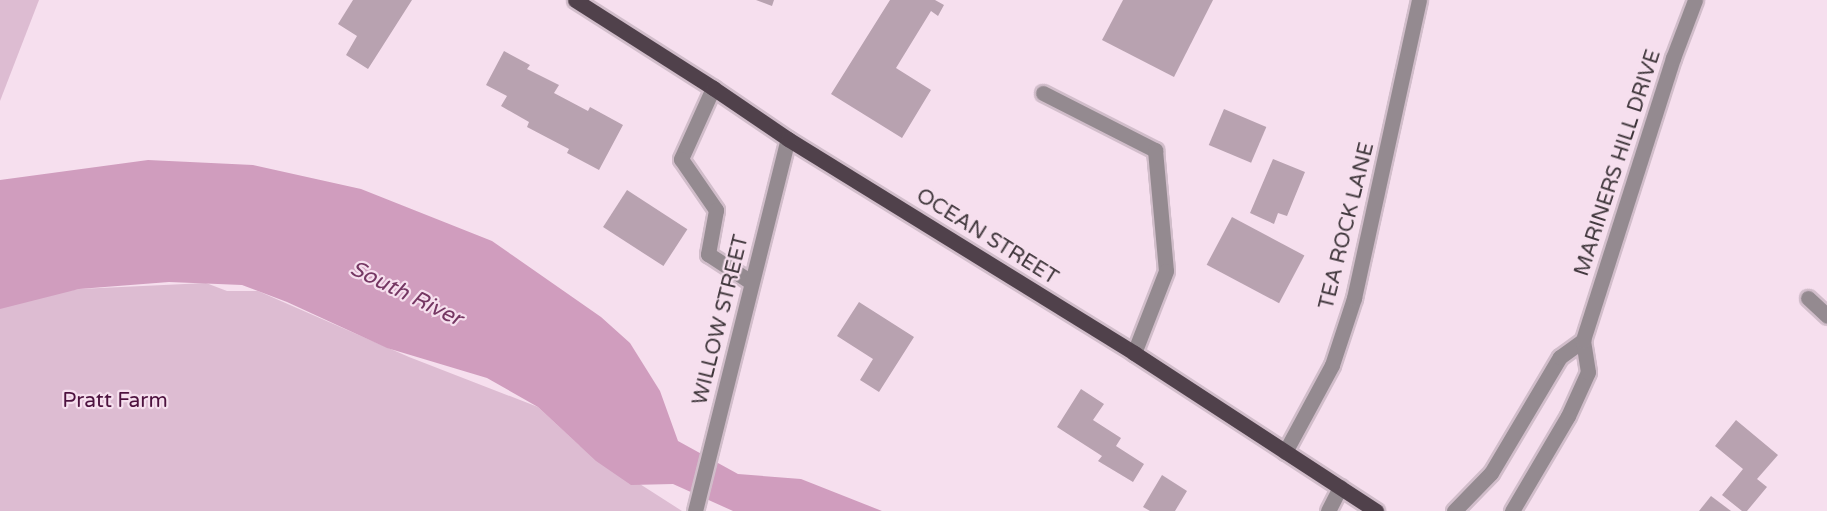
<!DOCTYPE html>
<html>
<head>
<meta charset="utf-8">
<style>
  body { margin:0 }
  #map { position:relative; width:1827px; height:511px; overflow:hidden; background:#f6dfee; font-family:"Varela Round",sans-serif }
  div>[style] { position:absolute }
  .green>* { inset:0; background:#ddbcd2 }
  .water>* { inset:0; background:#d09dbe }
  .building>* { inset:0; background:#b8a2b0; transform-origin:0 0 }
  .roads { filter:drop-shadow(2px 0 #d1bdca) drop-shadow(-2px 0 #d1bdca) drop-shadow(0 2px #d1bdca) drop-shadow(0 -2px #d1bdca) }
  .minor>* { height:15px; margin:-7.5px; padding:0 7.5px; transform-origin:7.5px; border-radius:7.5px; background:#948a90 }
  .major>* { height:15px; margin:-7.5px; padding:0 7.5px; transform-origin:7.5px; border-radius:7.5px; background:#50414b }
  span { translate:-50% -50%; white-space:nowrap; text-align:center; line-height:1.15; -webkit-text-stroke:4.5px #f6dfee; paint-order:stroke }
  .street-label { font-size:21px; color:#3e353a }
  .park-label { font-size:21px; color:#4d123f }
  .water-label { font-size:22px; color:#753763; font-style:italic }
</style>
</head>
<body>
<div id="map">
  <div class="green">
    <i style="clip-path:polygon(0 0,39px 0,0 101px)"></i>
    <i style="clip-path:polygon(206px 283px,227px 291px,258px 291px,409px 357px,538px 407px,579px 445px,682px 511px,0 511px,0 303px,79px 289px)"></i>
  </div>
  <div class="water">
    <i style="clip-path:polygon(148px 160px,253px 165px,361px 189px,492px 241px,601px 317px,630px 343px,660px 391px,678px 441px,738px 474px,801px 479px,882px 511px,733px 511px,673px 484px,631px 485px,596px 461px,538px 407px,487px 378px,387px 348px,287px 302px,242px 285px,169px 282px,79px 289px,0 309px,0 180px)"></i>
  </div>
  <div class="building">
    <i style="clip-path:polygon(353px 0,412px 0,368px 69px,346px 55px,357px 36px,338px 24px)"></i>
    <i style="clip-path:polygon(756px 0,774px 0,772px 6px)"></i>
    <i style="clip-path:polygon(890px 0,935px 0,944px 5px,938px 16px,931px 11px,896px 68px,931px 90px,902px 138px,831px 94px)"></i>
    <i style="clip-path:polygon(1123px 0,1213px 0,1174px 77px,1102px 40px)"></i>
    <i style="clip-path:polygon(504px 51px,530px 65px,527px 69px,559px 85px,554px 93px,588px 111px,590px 107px,623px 125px,599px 170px,567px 153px,569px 149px,527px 127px,529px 122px,501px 106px,507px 96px,486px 85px)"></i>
    <i style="left:1224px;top:109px;width:46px;height:39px;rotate:23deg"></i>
    <i style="clip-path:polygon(1273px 159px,1305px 172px,1287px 216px,1278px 213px,1274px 224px,1250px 213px)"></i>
    <i style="left:627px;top:190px;width:72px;height:44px;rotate:33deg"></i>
    <i style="left:1232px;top:217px;width:82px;height:54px;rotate:28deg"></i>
    <i style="clip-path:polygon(859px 302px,914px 337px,879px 392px,860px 380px,873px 359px,837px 336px)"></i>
    <i style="clip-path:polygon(1081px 389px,1104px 404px,1093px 420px,1121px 438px,1116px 446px,1144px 464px,1133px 482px,1098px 461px,1102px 456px,1057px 427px)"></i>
    <i style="clip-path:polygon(1736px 420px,1778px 455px,1757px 479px,1767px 487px,1747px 511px,1742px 511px,1722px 495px,1743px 469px,1715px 446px)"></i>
    <i style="clip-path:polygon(1162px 475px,1187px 491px,1175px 511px,1150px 511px,1143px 507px)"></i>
    <i style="clip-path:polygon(1711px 496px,1731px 511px,1699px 511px)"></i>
  </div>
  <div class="roads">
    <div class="minor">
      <i style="left:713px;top:88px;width:78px;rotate:114.3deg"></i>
      <i style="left:681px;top:159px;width:62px;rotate:55.5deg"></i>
      <i style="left:716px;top:210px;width:45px;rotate:100.3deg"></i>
      <i style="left:708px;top:254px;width:51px;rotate:33.1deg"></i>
      <i style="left:1043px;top:93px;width:126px;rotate:27deg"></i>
      <i style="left:1155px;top:150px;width:121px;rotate:84.8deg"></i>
      <i style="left:1166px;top:271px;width:88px;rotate:111.3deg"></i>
      <i style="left:1808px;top:298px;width:26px;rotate:43deg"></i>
      <i style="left:1285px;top:452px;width:99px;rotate:-61.6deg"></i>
      <i style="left:1332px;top:365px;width:71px;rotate:-71.8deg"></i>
      <i style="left:1354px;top:298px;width:305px;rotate:-77.7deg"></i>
      <i style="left:695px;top:511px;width:383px;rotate:-76deg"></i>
      <i style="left:1328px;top:511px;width:27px;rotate:-63deg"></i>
      <i style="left:1454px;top:511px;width:53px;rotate:-45.8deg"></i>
      <i style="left:1491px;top:473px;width:135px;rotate:-59.3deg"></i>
      <i style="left:1560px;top:357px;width:29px;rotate:-36deg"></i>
      <i style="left:1512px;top:511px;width:110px;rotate:-59.5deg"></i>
      <i style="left:1568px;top:416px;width:48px;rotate:-65.6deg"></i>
      <i style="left:1588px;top:372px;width:32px;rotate:-99deg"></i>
      <i style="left:1583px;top:340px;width:296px;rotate:-72.3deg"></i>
      <i style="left:1673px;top:58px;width:62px;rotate:-69.2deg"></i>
    </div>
    <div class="major">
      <i style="left:575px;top:0;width:164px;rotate:32.5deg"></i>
      <i style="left:713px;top:88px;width:91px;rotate:34.2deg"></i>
      <i style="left:788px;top:139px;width:407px;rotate:31.7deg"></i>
      <i style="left:1134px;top:353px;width:289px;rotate:33.1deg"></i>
    </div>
  </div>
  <div class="street-label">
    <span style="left:1618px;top:163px;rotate:-72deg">MARINERS HILL DRIVE</span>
    <span style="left:1347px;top:226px;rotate:-76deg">TEA ROCK LANE</span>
    <span style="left:987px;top:237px;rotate:32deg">OCEAN STREET</span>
    <span style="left:721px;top:320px;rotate:-76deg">WILLOW STREET</span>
  </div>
  <div class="park-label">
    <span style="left:115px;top:401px">Pratt Farm</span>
  </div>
  <div class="water-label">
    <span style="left:406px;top:294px;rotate:26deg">South River</span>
  </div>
</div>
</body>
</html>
